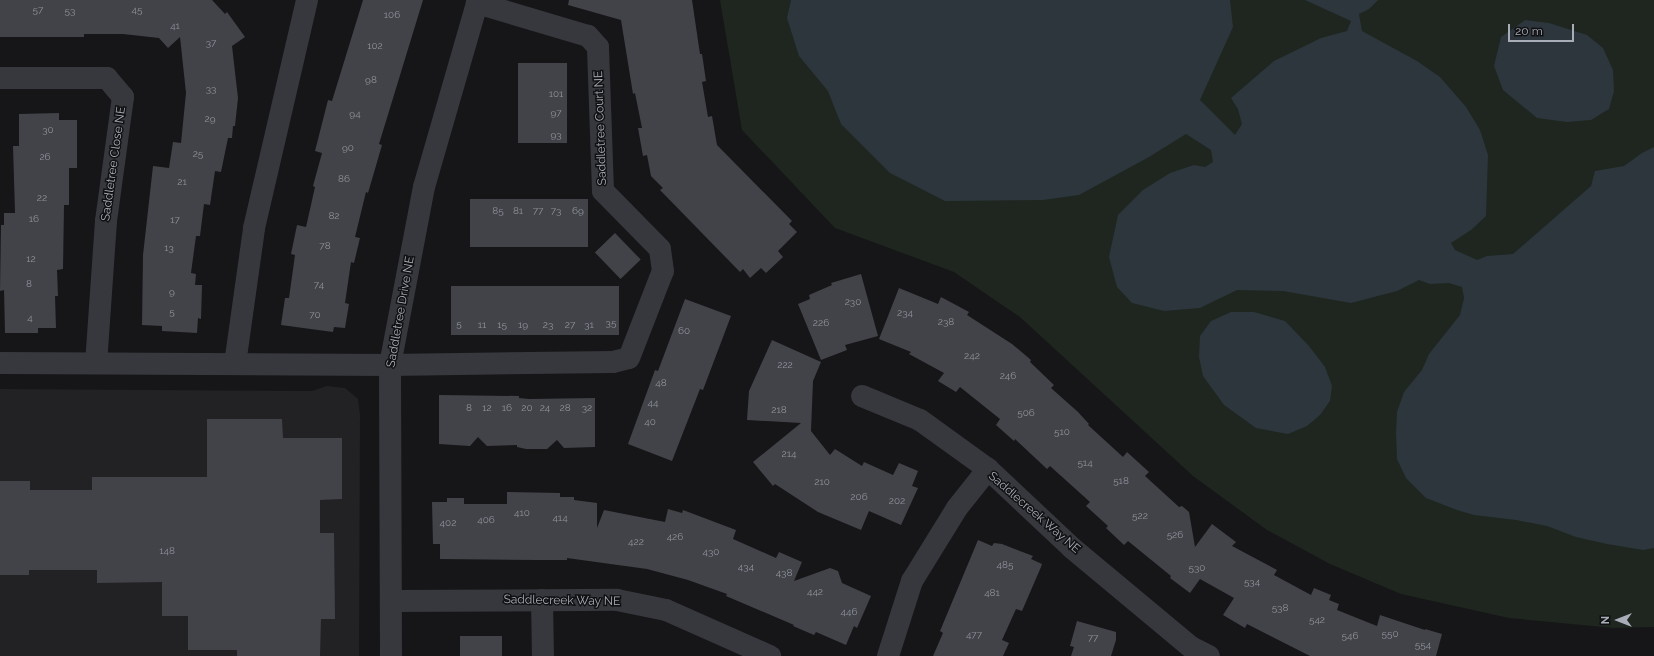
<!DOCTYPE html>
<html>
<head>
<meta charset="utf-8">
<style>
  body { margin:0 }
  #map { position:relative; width:1654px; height:656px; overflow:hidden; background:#161618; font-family:Raleway,sans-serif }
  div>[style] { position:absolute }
  .built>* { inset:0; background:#222225 }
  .green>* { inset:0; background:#1e261f }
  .water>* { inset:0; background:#2c363c }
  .building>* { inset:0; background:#424348; transform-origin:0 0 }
  .minor>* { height:22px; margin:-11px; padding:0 11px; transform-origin:11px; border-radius:11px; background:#37383d }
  span { translate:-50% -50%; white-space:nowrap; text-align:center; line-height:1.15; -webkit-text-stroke:3px #111113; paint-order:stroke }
  .number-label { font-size:10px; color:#8e929c }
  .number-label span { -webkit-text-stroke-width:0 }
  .street-label { font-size:12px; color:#a8adb8 }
  .north { position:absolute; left:1598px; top:600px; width:40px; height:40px; -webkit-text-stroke:3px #111113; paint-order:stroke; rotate:270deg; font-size:11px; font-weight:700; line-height:16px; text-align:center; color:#a8adb8 }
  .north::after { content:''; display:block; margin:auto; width:14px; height:18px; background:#a8adb8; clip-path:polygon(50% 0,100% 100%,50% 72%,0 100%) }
  .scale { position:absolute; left:1508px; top:24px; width:66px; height:18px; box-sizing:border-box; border:2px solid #a8adb8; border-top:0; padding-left:5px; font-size:12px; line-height:14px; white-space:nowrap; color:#a8adb8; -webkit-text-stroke:3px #111113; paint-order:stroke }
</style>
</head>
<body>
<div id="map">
  <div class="built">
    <i style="clip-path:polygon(327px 386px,345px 388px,358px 399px,360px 415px,359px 656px,0 656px,0 389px,312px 391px)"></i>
  </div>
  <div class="green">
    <i style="clip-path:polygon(720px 0,1654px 0,1654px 627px,1614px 628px,1509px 618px,1401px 594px,1330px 564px,1267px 530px,1193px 476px,1020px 317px,954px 272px,835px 228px,742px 130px)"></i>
  </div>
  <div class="water">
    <i style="clip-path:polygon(791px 0,1230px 0,1233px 27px,1200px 100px,1235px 135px,1242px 124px,1238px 109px,1231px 98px,1274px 61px,1321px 38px,1347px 31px,1351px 21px,1305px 0,1378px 0,1369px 9px,1359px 14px,1362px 31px,1417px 61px,1440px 77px,1466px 107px,1480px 130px,1488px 155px,1486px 216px,1471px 230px,1451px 243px,1455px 250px,1477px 260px,1487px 256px,1513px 254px,1591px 186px,1595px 171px,1624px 166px,1642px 153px,1654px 147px,1654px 548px,1643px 550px,1607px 544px,1576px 537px,1547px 526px,1516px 520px,1474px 515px,1457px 510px,1426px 498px,1406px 478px,1397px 459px,1396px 433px,1397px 412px,1404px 392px,1422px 370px,1429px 354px,1460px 315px,1464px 298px,1462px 287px,1449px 283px,1430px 284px,1419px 280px,1397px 291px,1351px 303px,1283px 291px,1237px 290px,1200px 308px,1164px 311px,1132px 303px,1117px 287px,1109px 257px,1118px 215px,1143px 190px,1170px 173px,1194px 165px,1205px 167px,1213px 162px,1211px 150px,1186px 134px,1149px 157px,1079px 195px,1043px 200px,945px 201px,890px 173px,841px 124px,828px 91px,799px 56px,787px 18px)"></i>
    <i style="clip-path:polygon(1525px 20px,1549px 23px,1587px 35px,1603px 48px,1613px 70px,1614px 91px,1609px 109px,1591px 120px,1567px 122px,1537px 118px,1503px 90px,1494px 66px,1501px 37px)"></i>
    <i style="clip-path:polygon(1231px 312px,1254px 312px,1285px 321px,1309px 346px,1325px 367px,1332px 386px,1330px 401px,1320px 415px,1307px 426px,1288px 434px,1256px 428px,1224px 405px,1203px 376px,1199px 357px,1200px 336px,1211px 321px)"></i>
  </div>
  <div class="building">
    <i style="clip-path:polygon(0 0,212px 0,225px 14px,227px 12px,245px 37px,232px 46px,238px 98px,235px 126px,233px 126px,232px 138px,228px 138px,221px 172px,215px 171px,210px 205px,204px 204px,200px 236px,196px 236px,191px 273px,196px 274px,195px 285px,202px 285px,201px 319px,198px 318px,197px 333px,162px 331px,162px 326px,142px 325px,143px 255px,153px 166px,169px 168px,173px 142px,181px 143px,186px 93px,180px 37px,168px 48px,159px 38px,123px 34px,84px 34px,84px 37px,0 37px)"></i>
    <i style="clip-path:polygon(363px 0,423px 0,379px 144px,382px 145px,368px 193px,366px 192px,355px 237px,360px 238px,354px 263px,351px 262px,345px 303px,349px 304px,345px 328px,334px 327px,333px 332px,281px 325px,285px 298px,289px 298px,295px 255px,291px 254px,297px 225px,306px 227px,315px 187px,313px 186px,322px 153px,315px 151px,328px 100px,332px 101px)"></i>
    <i style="clip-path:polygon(569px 0,692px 0,700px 54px,702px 54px,706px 81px,702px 82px,708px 117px,712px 116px,717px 145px,792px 221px,789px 224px,797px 232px,778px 251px,783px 257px,766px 273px,761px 268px,750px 278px,743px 269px,740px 272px,660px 190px,663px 188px,651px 176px,647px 155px,643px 156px,638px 128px,642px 128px,635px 93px,633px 94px,621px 20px,568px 5px)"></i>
    <i style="left:518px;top:63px;width:49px;height:80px"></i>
    <i style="clip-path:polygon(59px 113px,59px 120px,77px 120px,77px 168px,69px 168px,69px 205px,64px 205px,63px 269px,57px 270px,58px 296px,55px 296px,56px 328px,38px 328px,38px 333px,5px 333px,4px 290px,0 291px,1px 225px,4px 225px,4px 213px,15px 213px,13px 146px,19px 146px,19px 114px)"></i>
    <i style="left:470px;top:199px;width:118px;height:48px"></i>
    <i style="left:615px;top:233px;width:37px;height:28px;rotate:46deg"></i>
    <i style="clip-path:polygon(861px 274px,878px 336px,845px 345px,847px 350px,821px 360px,798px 304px,810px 299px,809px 295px,832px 285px,831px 283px)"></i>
    <i style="left:619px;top:286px;width:49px;height:168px;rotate:90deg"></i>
    <i style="clip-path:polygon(899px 288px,938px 304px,941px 297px,969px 312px,967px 315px,1012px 344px,1031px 360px,1030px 362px,1054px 385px,1051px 388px,1078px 412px,1089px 424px,1088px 425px,1123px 457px,1127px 452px,1149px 472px,1145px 476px,1179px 507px,1182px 506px,1189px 512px,1195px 547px,1212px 524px,1236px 542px,1232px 546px,1277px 570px,1274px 575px,1311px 595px,1314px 588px,1331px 595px,1329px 600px,1339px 604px,1337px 610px,1377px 626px,1380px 615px,1425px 630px,1425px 629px,1442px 634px,1436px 656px,1310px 656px,1247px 624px,1245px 628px,1223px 615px,1234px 598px,1200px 579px,1190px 593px,1170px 578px,1171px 576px,1128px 541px,1124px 545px,1106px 528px,1108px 526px,1086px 506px,1090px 502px,1050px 466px,1047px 469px,1015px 439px,1014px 441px,996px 425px,1000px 419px,960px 387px,956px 392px,938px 381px,944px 373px,909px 354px,911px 352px,879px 339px)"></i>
    <i style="clip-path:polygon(685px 299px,731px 316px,703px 390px,700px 389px,672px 461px,628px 444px,655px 370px,658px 371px)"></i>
    <i style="clip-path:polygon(772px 340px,821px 362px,813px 381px,811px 431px,830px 455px,835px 449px,862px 466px,864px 462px,893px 475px,899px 463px,918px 471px,912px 486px,918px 488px,901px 525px,869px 511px,861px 530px,818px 512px,775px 484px,773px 486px,753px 462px,801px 423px,747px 420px,749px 391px)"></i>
    <i style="clip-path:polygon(439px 395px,519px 396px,519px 398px,529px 399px,595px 398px,595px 447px,564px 448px,557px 440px,547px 449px,526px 449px,517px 447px,517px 445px,487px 446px,478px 437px,470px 446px,439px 444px)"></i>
    <i style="clip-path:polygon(207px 419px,282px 419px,283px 438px,342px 438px,342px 499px,320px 500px,320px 533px,334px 533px,335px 619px,321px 619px,320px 656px,237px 656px,237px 650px,188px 650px,188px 616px,162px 616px,162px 582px,97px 583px,97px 570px,29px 570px,29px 575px,0 575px,0 481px,30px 481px,30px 490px,92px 490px,92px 477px,207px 477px)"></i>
    <i style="clip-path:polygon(507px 492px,560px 493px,560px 497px,574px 497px,574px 500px,597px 503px,597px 528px,604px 510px,665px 522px,668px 509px,682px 513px,683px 510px,736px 530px,733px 539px,776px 558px,779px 552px,802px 562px,794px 581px,830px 568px,838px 571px,842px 583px,871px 596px,857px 628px,854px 626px,846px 645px,816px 632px,814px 635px,793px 626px,794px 625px,726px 596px,727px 594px,688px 580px,647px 569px,567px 558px,567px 560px,538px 560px,440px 559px,440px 544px,433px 544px,432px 502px,447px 502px,447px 498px,464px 498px,464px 504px,507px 504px)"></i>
    <i style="clip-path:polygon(978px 540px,992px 546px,994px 543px,1002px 544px,1033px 556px,1031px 559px,1042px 564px,1041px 567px,1022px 611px,1016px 609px,1002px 640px,1009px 643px,1003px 656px,933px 656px,943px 633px,940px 631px)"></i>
    <i style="clip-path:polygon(1077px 621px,1116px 632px,1116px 640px,1111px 656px,1071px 656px,1074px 647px,1070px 646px)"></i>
    <i style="left:460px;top:636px;width:42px;height:20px"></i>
  </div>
  <div class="minor">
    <i style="left:0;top:78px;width:107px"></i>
    <i style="left:107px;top:78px;width:25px;rotate:50deg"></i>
    <i style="left:123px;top:97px;width:125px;rotate:97.8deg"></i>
    <i style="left:106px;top:221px;width:142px;rotate:94deg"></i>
    <i style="left:0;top:363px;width:390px;rotate:0.3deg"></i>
    <i style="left:390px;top:365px;width:223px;rotate:-0.8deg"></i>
    <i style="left:613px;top:362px;width:16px;rotate:-14deg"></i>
    <i style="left:629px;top:358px;width:93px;rotate:-68.7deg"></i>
    <i style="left:663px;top:271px;width:22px;rotate:-98deg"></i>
    <i style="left:660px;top:249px;width:81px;rotate:-134.5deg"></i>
    <i style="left:603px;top:191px;width:144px;rotate:-92deg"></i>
    <i style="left:598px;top:47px;width:15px;rotate:-132deg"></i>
    <i style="left:588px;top:36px;width:116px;rotate:-163.4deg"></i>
    <i style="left:235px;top:364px;width:137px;rotate:-82deg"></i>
    <i style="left:254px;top:228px;width:234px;rotate:-76.9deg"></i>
    <i style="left:862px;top:396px;width:63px;rotate:22.5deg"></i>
    <i style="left:920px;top:420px;width:84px;rotate:35.8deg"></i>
    <i style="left:988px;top:469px;width:115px;rotate:43.2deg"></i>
    <i style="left:1072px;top:548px;width:155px;rotate:39.8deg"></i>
    <i style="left:1191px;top:647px;width:20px;rotate:27deg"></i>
    <i style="left:542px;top:600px;width:56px;rotate:89deg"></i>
    <i style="left:391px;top:601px;width:226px;rotate:-0.3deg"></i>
    <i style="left:617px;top:600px;width:50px;rotate:11.5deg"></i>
    <i style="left:666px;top:610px;width:114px;rotate:23.9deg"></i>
    <i style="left:391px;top:656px;width:291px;rotate:-90.2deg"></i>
    <i style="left:390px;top:365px;width:181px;rotate:-79.2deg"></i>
    <i style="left:424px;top:187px;width:195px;rotate:-73.9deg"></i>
    <i style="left:888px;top:656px;width:79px;rotate:-72.3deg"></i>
    <i style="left:912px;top:581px;width:86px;rotate:-58.3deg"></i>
    <i style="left:957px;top:508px;width:50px;rotate:-51.5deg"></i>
  </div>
  <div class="number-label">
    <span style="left:38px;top:10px">57</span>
    <span style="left:137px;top:10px">45</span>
    <span style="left:70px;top:11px">53</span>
    <span style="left:392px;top:15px">106</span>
    <span style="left:175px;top:26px">41</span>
    <span style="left:211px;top:43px">37</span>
    <span style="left:375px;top:46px">102</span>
    <span style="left:371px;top:80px">98</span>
    <span style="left:211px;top:89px">33</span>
    <span style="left:556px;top:94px">101</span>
    <span style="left:556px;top:113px">97</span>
    <span style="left:355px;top:114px">94</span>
    <span style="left:210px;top:119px">29</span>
    <span style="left:48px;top:130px">30</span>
    <span style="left:556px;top:135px">93</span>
    <span style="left:348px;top:148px">90</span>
    <span style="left:198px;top:154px">25</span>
    <span style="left:45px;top:157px">26</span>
    <span style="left:344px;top:179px">86</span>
    <span style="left:182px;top:182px">21</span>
    <span style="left:42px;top:198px">22</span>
    <span style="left:498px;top:211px">85</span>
    <span style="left:518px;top:211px">81</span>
    <span style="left:538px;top:211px">77</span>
    <span style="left:556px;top:211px">73</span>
    <span style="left:578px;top:211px">69</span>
    <span style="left:334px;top:216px">82</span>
    <span style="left:34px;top:219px">16</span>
    <span style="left:175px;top:220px">17</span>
    <span style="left:325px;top:246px">78</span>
    <span style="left:169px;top:248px">13</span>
    <span style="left:31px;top:259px">12</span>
    <span style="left:29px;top:284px">8</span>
    <span style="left:319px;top:285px">74</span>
    <span style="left:172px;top:292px">9</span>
    <span style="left:853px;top:302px">230</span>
    <span style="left:172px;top:312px">5</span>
    <span style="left:905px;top:313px">234</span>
    <span style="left:315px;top:315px">70</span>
    <span style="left:30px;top:318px">4</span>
    <span style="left:946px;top:322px">238</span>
    <span style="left:611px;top:323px">35</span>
    <span style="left:821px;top:323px">226</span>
    <span style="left:459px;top:324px">5</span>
    <span style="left:482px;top:325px">11</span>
    <span style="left:502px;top:325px">15</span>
    <span style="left:523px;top:325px">19</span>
    <span style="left:548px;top:325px">23</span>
    <span style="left:570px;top:325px">27</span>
    <span style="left:589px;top:325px">31</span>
    <span style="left:684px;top:331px">60</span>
    <span style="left:972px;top:356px">242</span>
    <span style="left:785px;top:365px">222</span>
    <span style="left:1008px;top:376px">246</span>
    <span style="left:661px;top:383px">48</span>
    <span style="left:653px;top:403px">44</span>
    <span style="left:469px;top:408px">8</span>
    <span style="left:487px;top:408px">12</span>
    <span style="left:507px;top:408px">16</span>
    <span style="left:527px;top:408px">20</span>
    <span style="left:545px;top:408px">24</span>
    <span style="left:565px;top:408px">28</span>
    <span style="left:587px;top:408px">32</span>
    <span style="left:779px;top:410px">218</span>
    <span style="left:1026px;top:413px">506</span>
    <span style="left:650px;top:422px">40</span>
    <span style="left:1062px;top:432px">510</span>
    <span style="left:789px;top:454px">214</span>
    <span style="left:1085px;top:463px">514</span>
    <span style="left:1121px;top:481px">518</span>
    <span style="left:822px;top:482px">210</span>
    <span style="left:859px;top:497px">206</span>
    <span style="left:897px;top:501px">202</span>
    <span style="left:522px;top:513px">410</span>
    <span style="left:1140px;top:516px">522</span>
    <span style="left:560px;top:518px">414</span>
    <span style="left:486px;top:520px">406</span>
    <span style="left:448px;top:523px">402</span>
    <span style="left:1175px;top:535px">526</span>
    <span style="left:675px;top:537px">426</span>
    <span style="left:636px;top:542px">422</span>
    <span style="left:167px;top:551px">148</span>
    <span style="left:711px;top:552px">430</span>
    <span style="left:1005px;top:565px">485</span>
    <span style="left:746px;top:567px">434</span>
    <span style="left:1197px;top:568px">530</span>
    <span style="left:784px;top:573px">438</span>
    <span style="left:1252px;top:582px">534</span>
    <span style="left:815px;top:592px">442</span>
    <span style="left:992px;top:593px">481</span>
    <span style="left:1280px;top:608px">538</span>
    <span style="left:849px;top:612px">446</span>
    <span style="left:1317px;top:620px">542</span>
    <span style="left:1390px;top:634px">550</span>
    <span style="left:974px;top:635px">477</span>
    <span style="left:1350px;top:636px">546</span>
    <span style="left:1093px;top:638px">77</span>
    <span style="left:1423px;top:645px">554</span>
  </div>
  <div class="street-label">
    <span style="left:601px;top:128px;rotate:-92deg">Saddletree Court NE</span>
    <span style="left:114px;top:164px;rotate:-82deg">Saddletree Close NE</span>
    <span style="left:401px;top:312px;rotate:-80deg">Saddletree Drive NE</span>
    <span style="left:1034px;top:513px;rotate:41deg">Saddlecreek Way NE</span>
    <span style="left:562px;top:601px;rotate:1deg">Saddlecreek Way NE</span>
  </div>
  <div class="north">N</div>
  <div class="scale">20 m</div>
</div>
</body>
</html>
